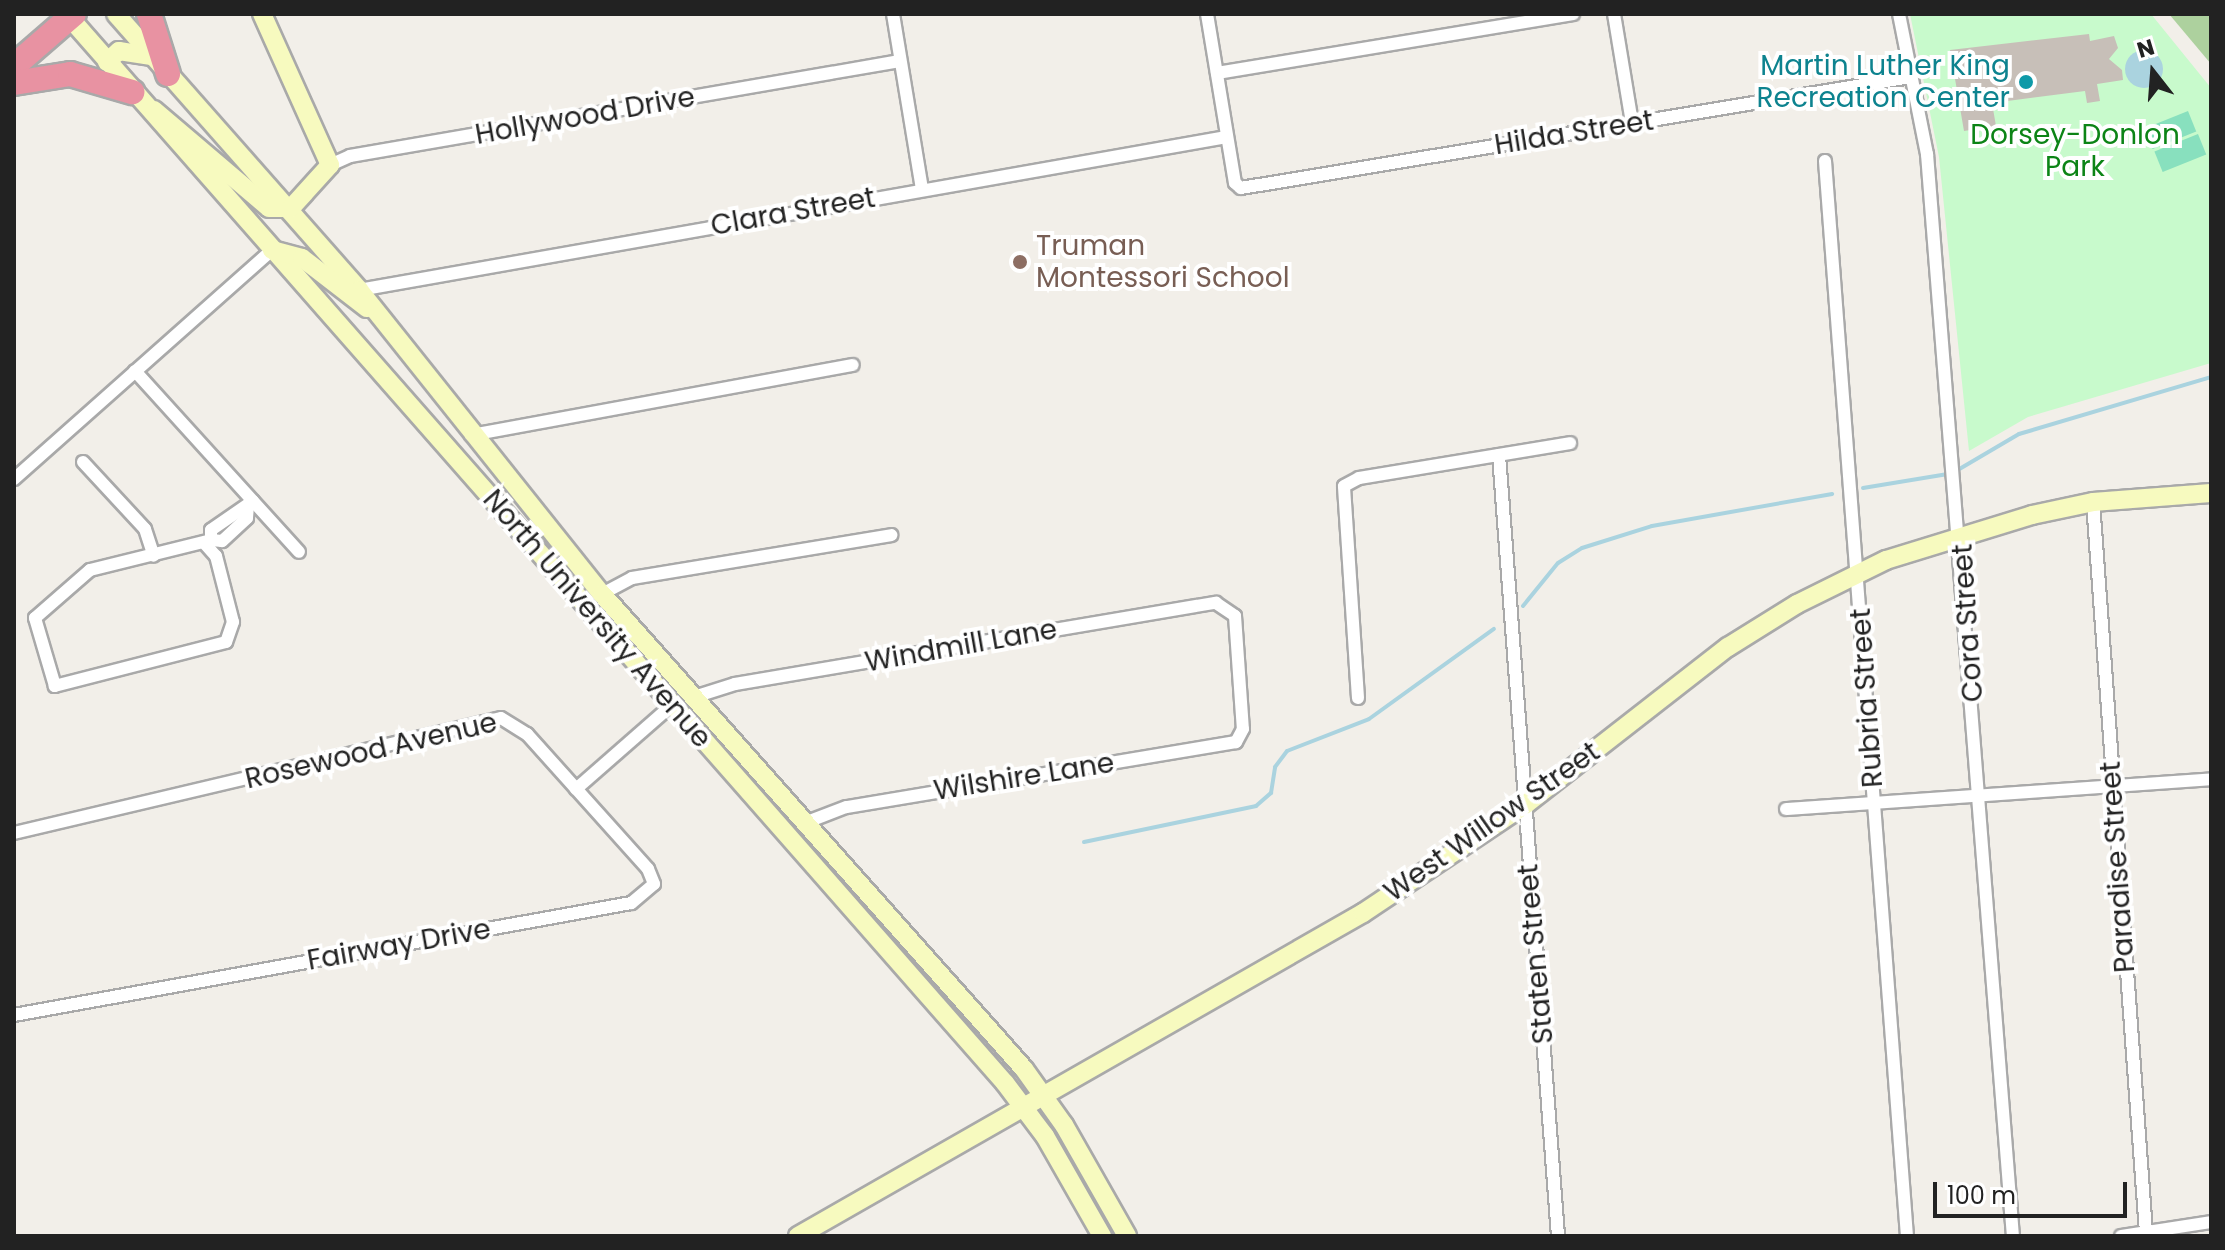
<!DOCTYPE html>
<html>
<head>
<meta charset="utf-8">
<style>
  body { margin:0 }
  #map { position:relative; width:2225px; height:1250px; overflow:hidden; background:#f2efe9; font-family:Poppins,sans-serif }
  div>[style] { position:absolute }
  .forest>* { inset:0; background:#add19e }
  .park>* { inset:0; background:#c8facc }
  .pitch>* { inset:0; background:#88e0be; transform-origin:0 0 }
  .water>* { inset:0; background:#aad3df }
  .round { border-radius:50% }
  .stream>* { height:4px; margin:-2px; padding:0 2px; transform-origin:2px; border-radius:2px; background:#aad3df }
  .building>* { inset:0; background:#c7bfb8 }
  .roads { filter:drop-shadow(2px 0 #a9a9a9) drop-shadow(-2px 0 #a9a9a9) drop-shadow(0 2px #a9a9a9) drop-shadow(0 -2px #a9a9a9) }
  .street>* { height:12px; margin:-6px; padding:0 6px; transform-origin:6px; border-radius:6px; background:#fff }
  .secondary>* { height:18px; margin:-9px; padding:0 9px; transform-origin:9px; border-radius:9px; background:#f7fabf }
  .highway>* { height:24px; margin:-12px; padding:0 12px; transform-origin:12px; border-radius:12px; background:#e892a2 }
  .dots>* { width:22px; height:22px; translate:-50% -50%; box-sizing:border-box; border:4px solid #fff; border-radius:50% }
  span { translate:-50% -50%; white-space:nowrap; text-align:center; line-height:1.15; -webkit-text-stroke:8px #fff; paint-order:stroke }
  .culture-label { font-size:28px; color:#0d838f }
  .right { translate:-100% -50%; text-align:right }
  .street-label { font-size:28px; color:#222 }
  .park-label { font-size:28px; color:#0c8416 }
  .education-label { font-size:28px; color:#785e54 }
  .left { translate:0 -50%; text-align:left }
  .frame { position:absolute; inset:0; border:16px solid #222; pointer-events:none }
  .north { position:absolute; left:2113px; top:32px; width:80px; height:80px; -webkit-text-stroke:6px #fff; paint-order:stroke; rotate:343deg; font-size:22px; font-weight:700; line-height:32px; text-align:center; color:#222 }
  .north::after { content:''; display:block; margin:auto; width:28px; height:36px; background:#222; clip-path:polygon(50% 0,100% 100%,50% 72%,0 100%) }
  .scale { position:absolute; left:1933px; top:1182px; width:194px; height:36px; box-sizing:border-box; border:4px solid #222; border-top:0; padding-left:10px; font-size:24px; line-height:28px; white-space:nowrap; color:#222; -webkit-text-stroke:6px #fff; paint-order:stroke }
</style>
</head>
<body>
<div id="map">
  <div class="forest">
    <i style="clip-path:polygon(2169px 14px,2211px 14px,2211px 64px)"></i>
  </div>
  <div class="park">
    <i style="clip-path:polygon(1910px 14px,2151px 14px,2211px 88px,2211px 363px,2028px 417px,1969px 451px,1939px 157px)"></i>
  </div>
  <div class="pitch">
    <i style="left:2188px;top:111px;width:22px;height:47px;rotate:68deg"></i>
    <i style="left:2198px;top:134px;width:22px;height:47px;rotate:68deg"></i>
  </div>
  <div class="water">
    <i class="round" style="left:2125px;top:50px;width:38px;height:38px"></i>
  </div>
  <div class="stream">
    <i style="left:1956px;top:471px;width:73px;rotate:-30.4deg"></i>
    <i style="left:2019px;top:434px;width:200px;rotate:-16.5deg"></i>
    <i style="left:1863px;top:488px;width:86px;rotate:-9.4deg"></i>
    <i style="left:1523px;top:606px;width:55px;rotate:-50.9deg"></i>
    <i style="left:1558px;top:563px;width:28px;rotate:-32deg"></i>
    <i style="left:1582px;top:548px;width:73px;rotate:-17.4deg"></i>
    <i style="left:1652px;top:526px;width:183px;rotate:-10.1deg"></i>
    <i style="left:1084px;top:842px;width:176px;rotate:-11.8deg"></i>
    <i style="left:1256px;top:806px;width:20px;rotate:-41deg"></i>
    <i style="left:1271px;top:793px;width:26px;rotate:-81deg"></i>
    <i style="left:1275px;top:767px;width:20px;rotate:-53deg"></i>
    <i style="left:1287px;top:751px;width:88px;rotate:-21.3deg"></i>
    <i style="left:1369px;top:719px;width:154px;rotate:-35.8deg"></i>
  </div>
  <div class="building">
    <i style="clip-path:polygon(2089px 34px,2090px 41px,2114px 36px,2118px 48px,2109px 59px,2122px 70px,2123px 80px,2097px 84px,2100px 101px,2087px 103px,2085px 91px,1992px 103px,1996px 126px,1964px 131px,1950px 50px)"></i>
  </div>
  <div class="roads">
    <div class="street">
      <i style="left:893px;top:14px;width:177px;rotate:80.6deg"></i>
      <i style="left:1207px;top:14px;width:171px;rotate:80.6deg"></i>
      <i style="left:1235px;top:183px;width:8px;rotate:40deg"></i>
      <i style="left:1241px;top:188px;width:679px;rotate:-9.41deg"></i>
      <i style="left:1614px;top:14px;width:110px;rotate:80.6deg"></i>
      <i style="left:1899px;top:14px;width:143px;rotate:78.7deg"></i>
      <i style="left:1927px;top:154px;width:1085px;rotate:85.46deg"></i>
      <i style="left:1217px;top:73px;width:361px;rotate:-9.4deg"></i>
      <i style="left:1825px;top:161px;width:1078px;rotate:85.64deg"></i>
      <i style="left:330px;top:165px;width:22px;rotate:-24deg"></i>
      <i style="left:350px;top:156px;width:558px;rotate:-9.8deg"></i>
      <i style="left:359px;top:290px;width:881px;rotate:-10deg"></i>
      <i style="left:135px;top:371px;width:244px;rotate:47.8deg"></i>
      <i style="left:471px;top:435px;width:388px;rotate:-10.4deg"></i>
      <i style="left:1499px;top:455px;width:783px;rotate:85.68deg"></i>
      <i style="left:83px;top:462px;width:91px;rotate:47.2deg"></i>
      <i style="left:145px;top:529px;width:28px;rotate:72deg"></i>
      <i style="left:14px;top:479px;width:345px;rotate:-41.6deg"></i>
      <i style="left:2093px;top:502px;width:732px;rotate:85.85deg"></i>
      <i style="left:248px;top:506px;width:12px;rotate:95deg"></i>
      <i style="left:247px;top:518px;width:34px;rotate:137deg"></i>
      <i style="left:222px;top:541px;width:11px;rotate:-175deg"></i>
      <i style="left:211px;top:540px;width:10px;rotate:-90deg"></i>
      <i style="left:211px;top:530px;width:51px;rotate:-34.6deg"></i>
      <i style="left:206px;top:545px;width:15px;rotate:48deg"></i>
      <i style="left:216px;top:556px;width:68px;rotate:75.6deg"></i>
      <i style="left:233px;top:622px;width:21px;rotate:109deg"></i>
      <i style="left:226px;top:642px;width:177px;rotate:165.6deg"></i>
      <i style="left:55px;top:686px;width:71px;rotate:-106.4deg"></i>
      <i style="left:35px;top:618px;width:73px;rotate:-41.1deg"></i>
      <i style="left:90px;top:570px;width:125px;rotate:-13.9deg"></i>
      <i style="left:602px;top:594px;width:34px;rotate:-28deg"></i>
      <i style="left:632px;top:578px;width:263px;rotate:-9.4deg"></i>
      <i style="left:694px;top:697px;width:43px;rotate:-17.6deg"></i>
      <i style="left:735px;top:684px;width:488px;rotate:-9.6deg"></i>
      <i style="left:1216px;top:603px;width:23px;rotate:34deg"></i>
      <i style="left:1235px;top:616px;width:113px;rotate:86deg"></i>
      <i style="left:1243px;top:729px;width:15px;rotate:118deg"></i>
      <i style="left:1236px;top:742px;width:395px;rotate:170.5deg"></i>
      <i style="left:846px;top:807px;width:42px;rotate:159deg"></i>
      <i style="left:1358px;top:698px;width:212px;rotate:-93.8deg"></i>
      <i style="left:1344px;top:486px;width:17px;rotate:-28deg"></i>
      <i style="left:1359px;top:478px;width:214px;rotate:-9.4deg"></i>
      <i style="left:576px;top:789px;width:128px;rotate:-41.2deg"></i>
      <i style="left:1786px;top:809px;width:426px;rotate:-4deg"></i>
      <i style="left:14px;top:833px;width:500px;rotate:-13.29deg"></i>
      <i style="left:501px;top:718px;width:31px;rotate:32deg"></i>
      <i style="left:527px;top:734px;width:181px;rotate:48.1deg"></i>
      <i style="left:648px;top:869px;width:16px;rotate:68deg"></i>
      <i style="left:654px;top:884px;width:30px;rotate:140deg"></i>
      <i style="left:631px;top:903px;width:627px;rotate:169.71deg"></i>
      <i style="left:2121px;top:1236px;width:91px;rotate:-8.8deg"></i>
    </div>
    <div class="secondary">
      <i style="left:116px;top:14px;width:368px;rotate:48.6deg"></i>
      <i style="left:359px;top:290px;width:389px;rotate:51.4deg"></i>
      <i style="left:602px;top:594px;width:635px;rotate:48.38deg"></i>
      <i style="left:1024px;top:1069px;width:69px;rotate:54.5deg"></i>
      <i style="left:1064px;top:1125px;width:128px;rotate:60.4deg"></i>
      <i style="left:70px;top:18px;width:1417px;rotate:48.72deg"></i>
      <i style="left:1005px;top:1083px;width:66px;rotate:53deg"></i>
      <i style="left:1045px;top:1136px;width:115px;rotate:60.3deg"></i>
      <i style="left:107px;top:62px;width:16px;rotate:-43deg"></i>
      <i style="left:119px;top:51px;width:33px;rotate:9deg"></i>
      <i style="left:154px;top:110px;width:151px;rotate:40.4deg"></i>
      <i style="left:269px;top:208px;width:22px"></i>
      <i style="left:291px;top:208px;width:58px;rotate:-47.8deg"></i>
      <i style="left:330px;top:165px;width:166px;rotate:-114.2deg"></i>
      <i style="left:272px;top:250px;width:31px;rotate:15deg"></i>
      <i style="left:302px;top:258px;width:82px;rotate:37.6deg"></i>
      <i style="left:798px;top:1236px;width:651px;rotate:-29.76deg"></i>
      <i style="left:1363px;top:913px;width:196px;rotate:-33.8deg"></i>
      <i style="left:1526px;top:804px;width:256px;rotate:-37.9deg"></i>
      <i style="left:1728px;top:647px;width:81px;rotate:-31.9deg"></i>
      <i style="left:1797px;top:604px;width:99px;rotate:-26.3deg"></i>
      <i style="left:1886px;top:560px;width:153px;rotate:-17.1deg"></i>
      <i style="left:2032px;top:515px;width:62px;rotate:-12deg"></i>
      <i style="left:2093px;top:502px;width:118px;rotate:-4.4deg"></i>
    </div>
    <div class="highway">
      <i style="left:149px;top:14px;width:63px;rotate:72.4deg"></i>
      <i style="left:14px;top:66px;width:79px;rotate:-40.9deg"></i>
      <i style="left:14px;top:83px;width:57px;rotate:-9.1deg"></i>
      <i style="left:70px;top:74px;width:65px;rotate:16.2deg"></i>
    </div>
  </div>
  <div class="dots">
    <i style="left:2026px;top:82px;background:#0f9aa8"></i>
    <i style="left:1020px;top:262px;background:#8d6e63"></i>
  </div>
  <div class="culture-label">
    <span class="right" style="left:2010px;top:82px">Martin Luther King<br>Recreation Center</span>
  </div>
  <div class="street-label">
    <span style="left:585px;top:116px;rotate:-10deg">Hollywood Drive</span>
    <span style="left:1574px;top:133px;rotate:-9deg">Hilda Street</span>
    <span style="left:793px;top:212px;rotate:-10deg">Clara Street</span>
    <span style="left:597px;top:619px;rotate:49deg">North University Avenue</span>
    <span style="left:1968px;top:623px;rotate:-94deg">Cora Street</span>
    <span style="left:961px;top:646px;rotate:-10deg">Windmill Lane</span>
    <span style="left:1867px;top:698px;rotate:-94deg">Rubria Street</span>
    <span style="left:371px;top:751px;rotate:-13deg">Rosewood Avenue</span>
    <span style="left:1024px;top:777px;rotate:-9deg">Wilshire Lane</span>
    <span style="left:1492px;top:822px;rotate:-35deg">West Willow Street</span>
    <span style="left:2118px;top:867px;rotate:-94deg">Paradise Street</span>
    <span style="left:399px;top:945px;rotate:-10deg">Fairway Drive</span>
    <span style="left:1536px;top:954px;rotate:-95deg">Staten Street</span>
  </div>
  <div class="park-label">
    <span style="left:2075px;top:151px">Dorsey-Donlon<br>Park</span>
  </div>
  <div class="education-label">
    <span class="left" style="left:1036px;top:262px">Truman<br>Montessori School</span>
  </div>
  <div class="frame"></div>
  <div class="north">N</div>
  <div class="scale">100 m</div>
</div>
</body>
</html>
